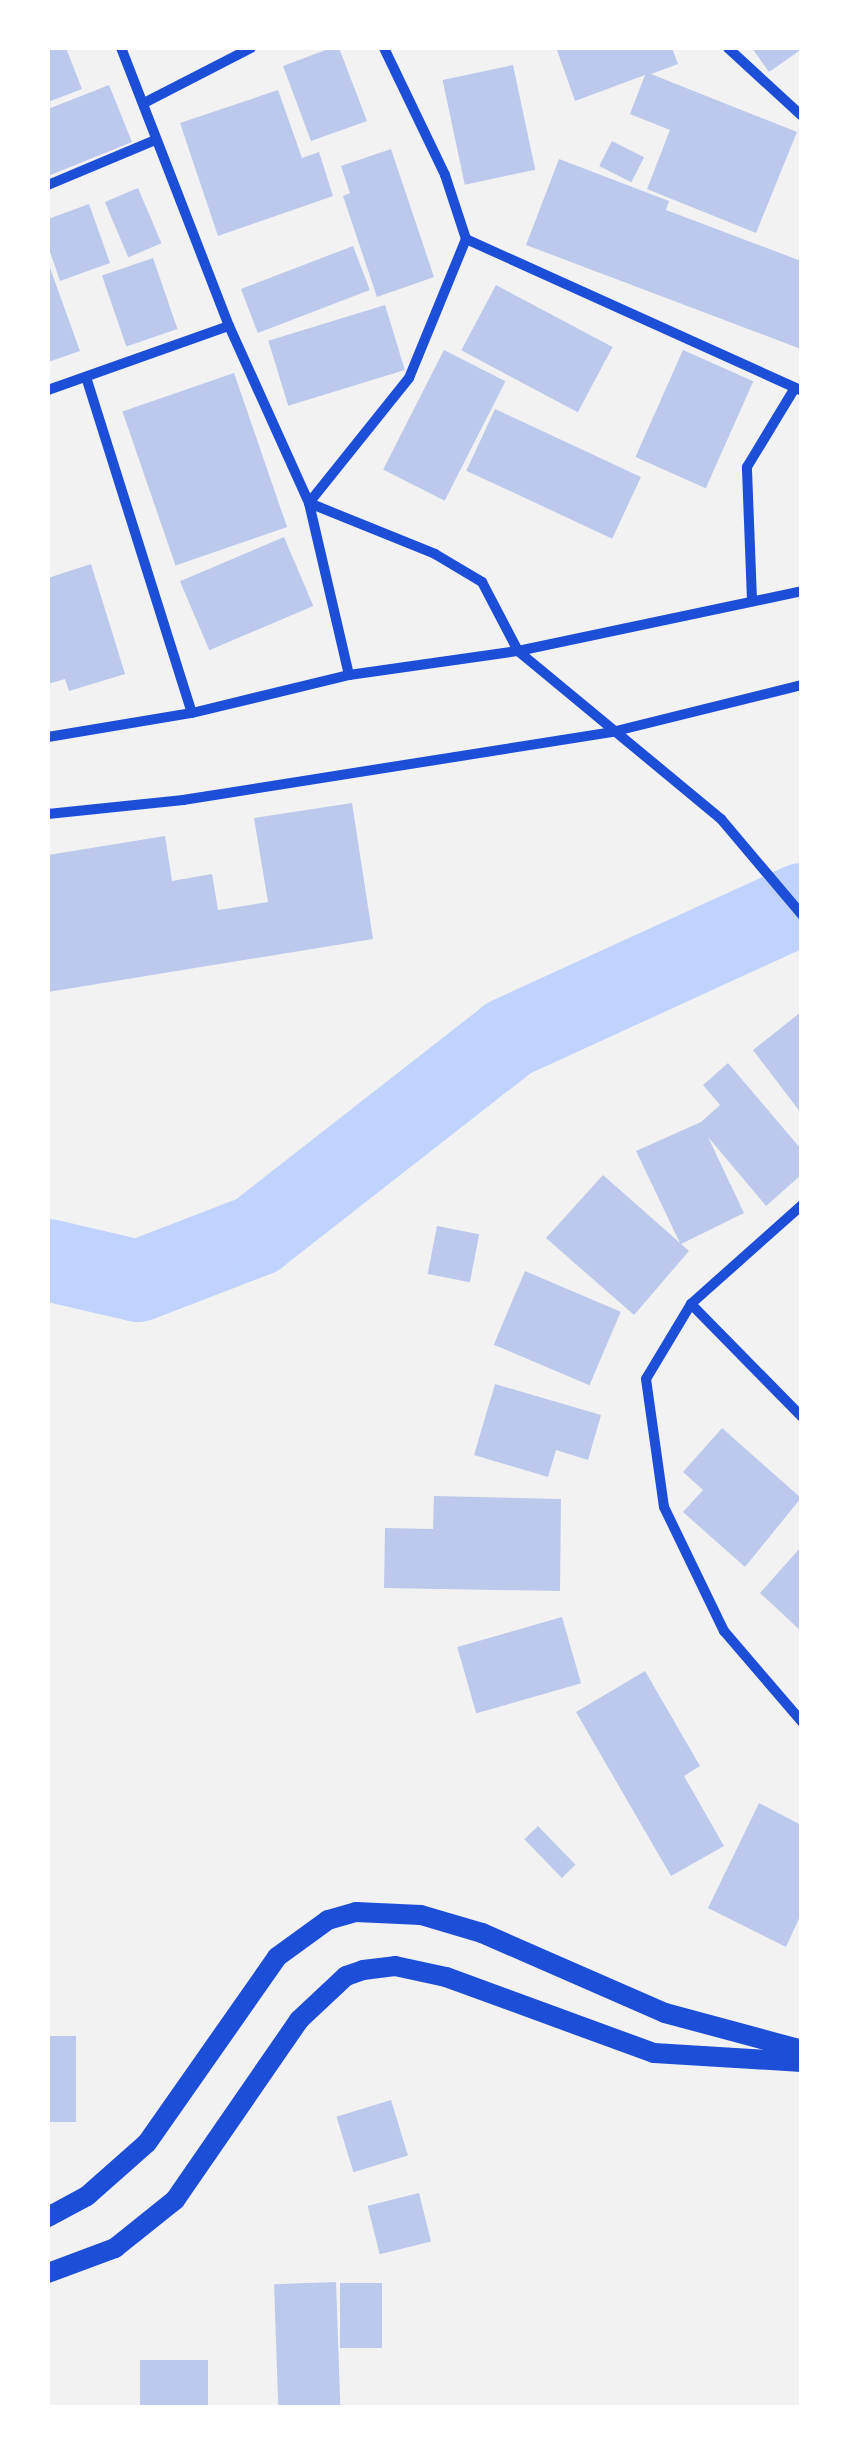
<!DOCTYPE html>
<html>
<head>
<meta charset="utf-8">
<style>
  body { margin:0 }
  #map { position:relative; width:849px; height:2455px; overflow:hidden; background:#f2f2f2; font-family:"Golos Text",sans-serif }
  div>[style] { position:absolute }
  .river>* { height:82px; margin:-41px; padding:0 41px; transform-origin:41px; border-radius:41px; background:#bfd3fe }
  .building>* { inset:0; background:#bdc9ec; transform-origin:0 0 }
  .minor>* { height:10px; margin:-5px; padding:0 5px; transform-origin:5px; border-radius:5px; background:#1d4ed8 }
  .secondary>* { height:20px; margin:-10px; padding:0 10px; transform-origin:10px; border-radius:10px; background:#1d4ed8 }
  span { translate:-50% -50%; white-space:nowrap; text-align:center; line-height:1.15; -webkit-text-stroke:9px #fff; paint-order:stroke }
  .frame { position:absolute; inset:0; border:50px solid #fff; pointer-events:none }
</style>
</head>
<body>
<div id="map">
  <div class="river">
    <i style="left:48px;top:1260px;width:92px;rotate:13.1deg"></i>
    <i style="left:138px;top:1281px;width:128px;rotate:-21.1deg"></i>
    <i style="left:257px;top:1235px;width:320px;rotate:-38deg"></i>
    <i style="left:509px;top:1038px;width:322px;rotate:-24.6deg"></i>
  </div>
  <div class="building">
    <i style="clip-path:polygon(48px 48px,66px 48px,82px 89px,48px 102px)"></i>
    <i style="clip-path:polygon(331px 48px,339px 48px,367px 121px,311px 141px,283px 66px)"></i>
    <i style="clip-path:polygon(672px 48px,678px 64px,651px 74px,797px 132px,756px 233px,647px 189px,670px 130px,630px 114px,645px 75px,575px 101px,557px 50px)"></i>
    <i style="clip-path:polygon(752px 48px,802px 48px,802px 49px,769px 72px)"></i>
    <i style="left:513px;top:65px;width:107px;height:72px;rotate:78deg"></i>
    <i style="clip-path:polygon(109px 85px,132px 142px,48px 176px,48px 109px)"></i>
    <i style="clip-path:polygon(278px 90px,302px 158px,319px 152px,333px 196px,218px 236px,180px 123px)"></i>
    <i style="left:612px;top:141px;width:36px;height:28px;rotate:27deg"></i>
    <i style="clip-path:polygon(391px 149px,434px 277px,377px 297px,343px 196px,350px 193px,341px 166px)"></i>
    <i style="clip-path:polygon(559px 159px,669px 201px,666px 210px,801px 261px,801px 349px,526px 245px)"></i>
    <i style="left:138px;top:188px;width:60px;height:36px;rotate:67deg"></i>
    <i style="clip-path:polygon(89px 204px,110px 263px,60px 281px,48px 246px,48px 219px)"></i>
    <i style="left:353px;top:246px;width:47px;height:120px;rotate:69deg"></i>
    <i style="left:153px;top:258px;width:75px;height:54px;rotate:71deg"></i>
    <i style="clip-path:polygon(50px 268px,80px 351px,48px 362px,48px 269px)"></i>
    <i style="left:496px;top:285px;width:132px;height:74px;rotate:28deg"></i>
    <i style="left:385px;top:305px;width:68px;height:122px;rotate:73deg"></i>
    <i style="left:444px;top:350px;width:69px;height:134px;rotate:27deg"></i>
    <i style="left:683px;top:350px;width:77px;height:117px;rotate:24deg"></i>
    <i style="left:234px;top:373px;width:163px;height:118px;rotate:71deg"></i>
    <i style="left:495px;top:409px;width:161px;height:68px;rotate:25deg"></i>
    <i style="left:284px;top:537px;width:75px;height:113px;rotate:67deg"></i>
    <i style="clip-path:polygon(91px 564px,125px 674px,69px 691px,65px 679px,48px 684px,48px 578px)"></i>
    <i style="clip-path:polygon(352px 803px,373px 939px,48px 992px,48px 855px,165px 836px,172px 881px,212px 874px,218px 910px,268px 902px,254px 818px)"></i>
    <i style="clip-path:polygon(801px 1012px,801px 1113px,753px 1050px)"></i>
    <i style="clip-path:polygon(728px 1063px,801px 1149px,801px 1175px,766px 1206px,708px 1137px,744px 1213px,681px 1244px,689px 1251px,634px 1315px,546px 1238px,603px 1175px,680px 1243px,636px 1151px,701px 1122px,720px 1105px,703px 1085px)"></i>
    <i style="left:437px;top:1226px;width:43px;height:49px;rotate:11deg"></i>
    <i style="left:525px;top:1271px;width:104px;height:80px;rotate:23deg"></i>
    <i style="clip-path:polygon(495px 1384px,601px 1415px,588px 1460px,556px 1450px,548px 1477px,474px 1455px)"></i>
    <i style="clip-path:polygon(722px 1428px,801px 1498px,745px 1567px,683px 1512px,703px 1490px,683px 1472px)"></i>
    <i style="clip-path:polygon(434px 1496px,561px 1499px,560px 1591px,384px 1588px,385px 1528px,433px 1529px)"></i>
    <i style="clip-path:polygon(801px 1547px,801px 1631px,760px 1593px)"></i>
    <i style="left:562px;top:1617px;width:69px;height:109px;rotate:74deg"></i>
    <i style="clip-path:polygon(645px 1671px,700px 1766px,684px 1776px,724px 1846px,671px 1876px,576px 1712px)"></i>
    <i style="clip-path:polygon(759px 1803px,801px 1825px,801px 1914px,786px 1947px,708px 1908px)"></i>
    <i style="left:538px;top:1826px;width:54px;height:19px;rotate:46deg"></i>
    <i style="left:48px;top:2036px;width:28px;height:86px"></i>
    <i style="left:391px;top:2100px;width:58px;height:57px;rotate:73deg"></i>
    <i style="left:419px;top:2193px;width:50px;height:53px;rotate:76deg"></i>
    <i style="left:336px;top:2282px;width:126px;height:62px;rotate:88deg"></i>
    <i style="left:340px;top:2283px;width:42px;height:65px"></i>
    <i style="left:140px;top:2360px;width:68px;height:48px"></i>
  </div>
  <div class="minor">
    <i style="left:384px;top:48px;width:141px;rotate:64.3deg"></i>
    <i style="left:445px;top:175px;width:67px;rotate:71.8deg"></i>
    <i style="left:466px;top:239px;width:369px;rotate:24.3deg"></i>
    <i style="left:728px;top:48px;width:100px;rotate:42.6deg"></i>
    <i style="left:144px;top:103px;width:120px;rotate:-27.2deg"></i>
    <i style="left:48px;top:185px;width:116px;rotate:-22.8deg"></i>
    <i style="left:466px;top:239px;width:150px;rotate:112.3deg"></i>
    <i style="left:409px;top:378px;width:160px;rotate:128.7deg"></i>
    <i style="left:309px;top:503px;width:136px;rotate:22deg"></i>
    <i style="left:435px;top:554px;width:55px;rotate:30.8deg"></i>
    <i style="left:482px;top:582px;width:78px;rotate:62.4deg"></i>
    <i style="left:518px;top:651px;width:264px;rotate:39.6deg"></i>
    <i style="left:721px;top:819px;width:126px;rotate:49.8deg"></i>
    <i style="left:86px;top:377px;width:352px;rotate:72.5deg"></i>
    <i style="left:48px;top:390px;width:192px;rotate:-19.5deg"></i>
    <i style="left:752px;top:600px;width:133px;rotate:-92.2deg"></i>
    <i style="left:747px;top:467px;width:89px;rotate:-58.8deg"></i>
    <i style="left:349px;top:675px;width:171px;rotate:-8.1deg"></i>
    <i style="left:518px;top:651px;width:290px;rotate:-11.9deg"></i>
    <i style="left:48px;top:737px;width:146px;rotate:-9.5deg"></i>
    <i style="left:192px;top:713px;width:162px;rotate:-13.6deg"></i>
    <i style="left:349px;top:675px;width:177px;rotate:-103.1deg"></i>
    <i style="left:309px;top:503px;width:194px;rotate:-114.3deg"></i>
    <i style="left:229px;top:326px;width:298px;rotate:-111.2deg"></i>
    <i style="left:48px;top:814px;width:136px;rotate:-5.9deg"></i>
    <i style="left:183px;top:800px;width:434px;rotate:-9deg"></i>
    <i style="left:612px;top:732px;width:196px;rotate:-13.9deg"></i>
    <i style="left:802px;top:1205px;width:149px;rotate:138.3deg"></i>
    <i style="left:691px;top:1304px;width:87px;rotate:121deg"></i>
    <i style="left:646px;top:1379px;width:129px;rotate:82deg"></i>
    <i style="left:664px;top:1507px;width:138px;rotate:64.2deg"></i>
    <i style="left:724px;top:1631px;width:120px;rotate:49.4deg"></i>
    <i style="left:691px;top:1304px;width:158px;rotate:45.5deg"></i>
  </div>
  <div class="secondary">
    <i style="left:48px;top:2217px;width:44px;rotate:-28.3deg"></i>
    <i style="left:87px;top:2196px;width:80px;rotate:-41.5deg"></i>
    <i style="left:147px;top:2143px;width:227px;rotate:-55deg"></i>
    <i style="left:277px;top:1957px;width:63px;rotate:-36deg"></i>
    <i style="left:328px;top:1920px;width:29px;rotate:-16deg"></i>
    <i style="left:356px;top:1912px;width:65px;rotate:2.6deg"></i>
    <i style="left:421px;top:1915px;width:64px;rotate:16.4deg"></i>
    <i style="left:482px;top:1933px;width:200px;rotate:23.6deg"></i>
    <i style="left:665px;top:2013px;width:142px;rotate:15.1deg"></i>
    <i style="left:48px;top:2273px;width:72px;rotate:-20.5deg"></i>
    <i style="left:115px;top:2248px;width:77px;rotate:-38.7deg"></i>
    <i style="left:175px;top:2200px;width:219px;rotate:-55.4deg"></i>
    <i style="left:299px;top:2020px;width:64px;rotate:-43.1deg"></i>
    <i style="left:346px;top:1976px;width:18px;rotate:-19deg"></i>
    <i style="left:363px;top:1970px;width:32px;rotate:-7deg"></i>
    <i style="left:395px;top:1966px;width:52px;rotate:12.2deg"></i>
    <i style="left:446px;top:1977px;width:221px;rotate:20.1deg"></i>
    <i style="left:654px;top:2053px;width:148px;rotate:3.5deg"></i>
  </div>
  <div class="frame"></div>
</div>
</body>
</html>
